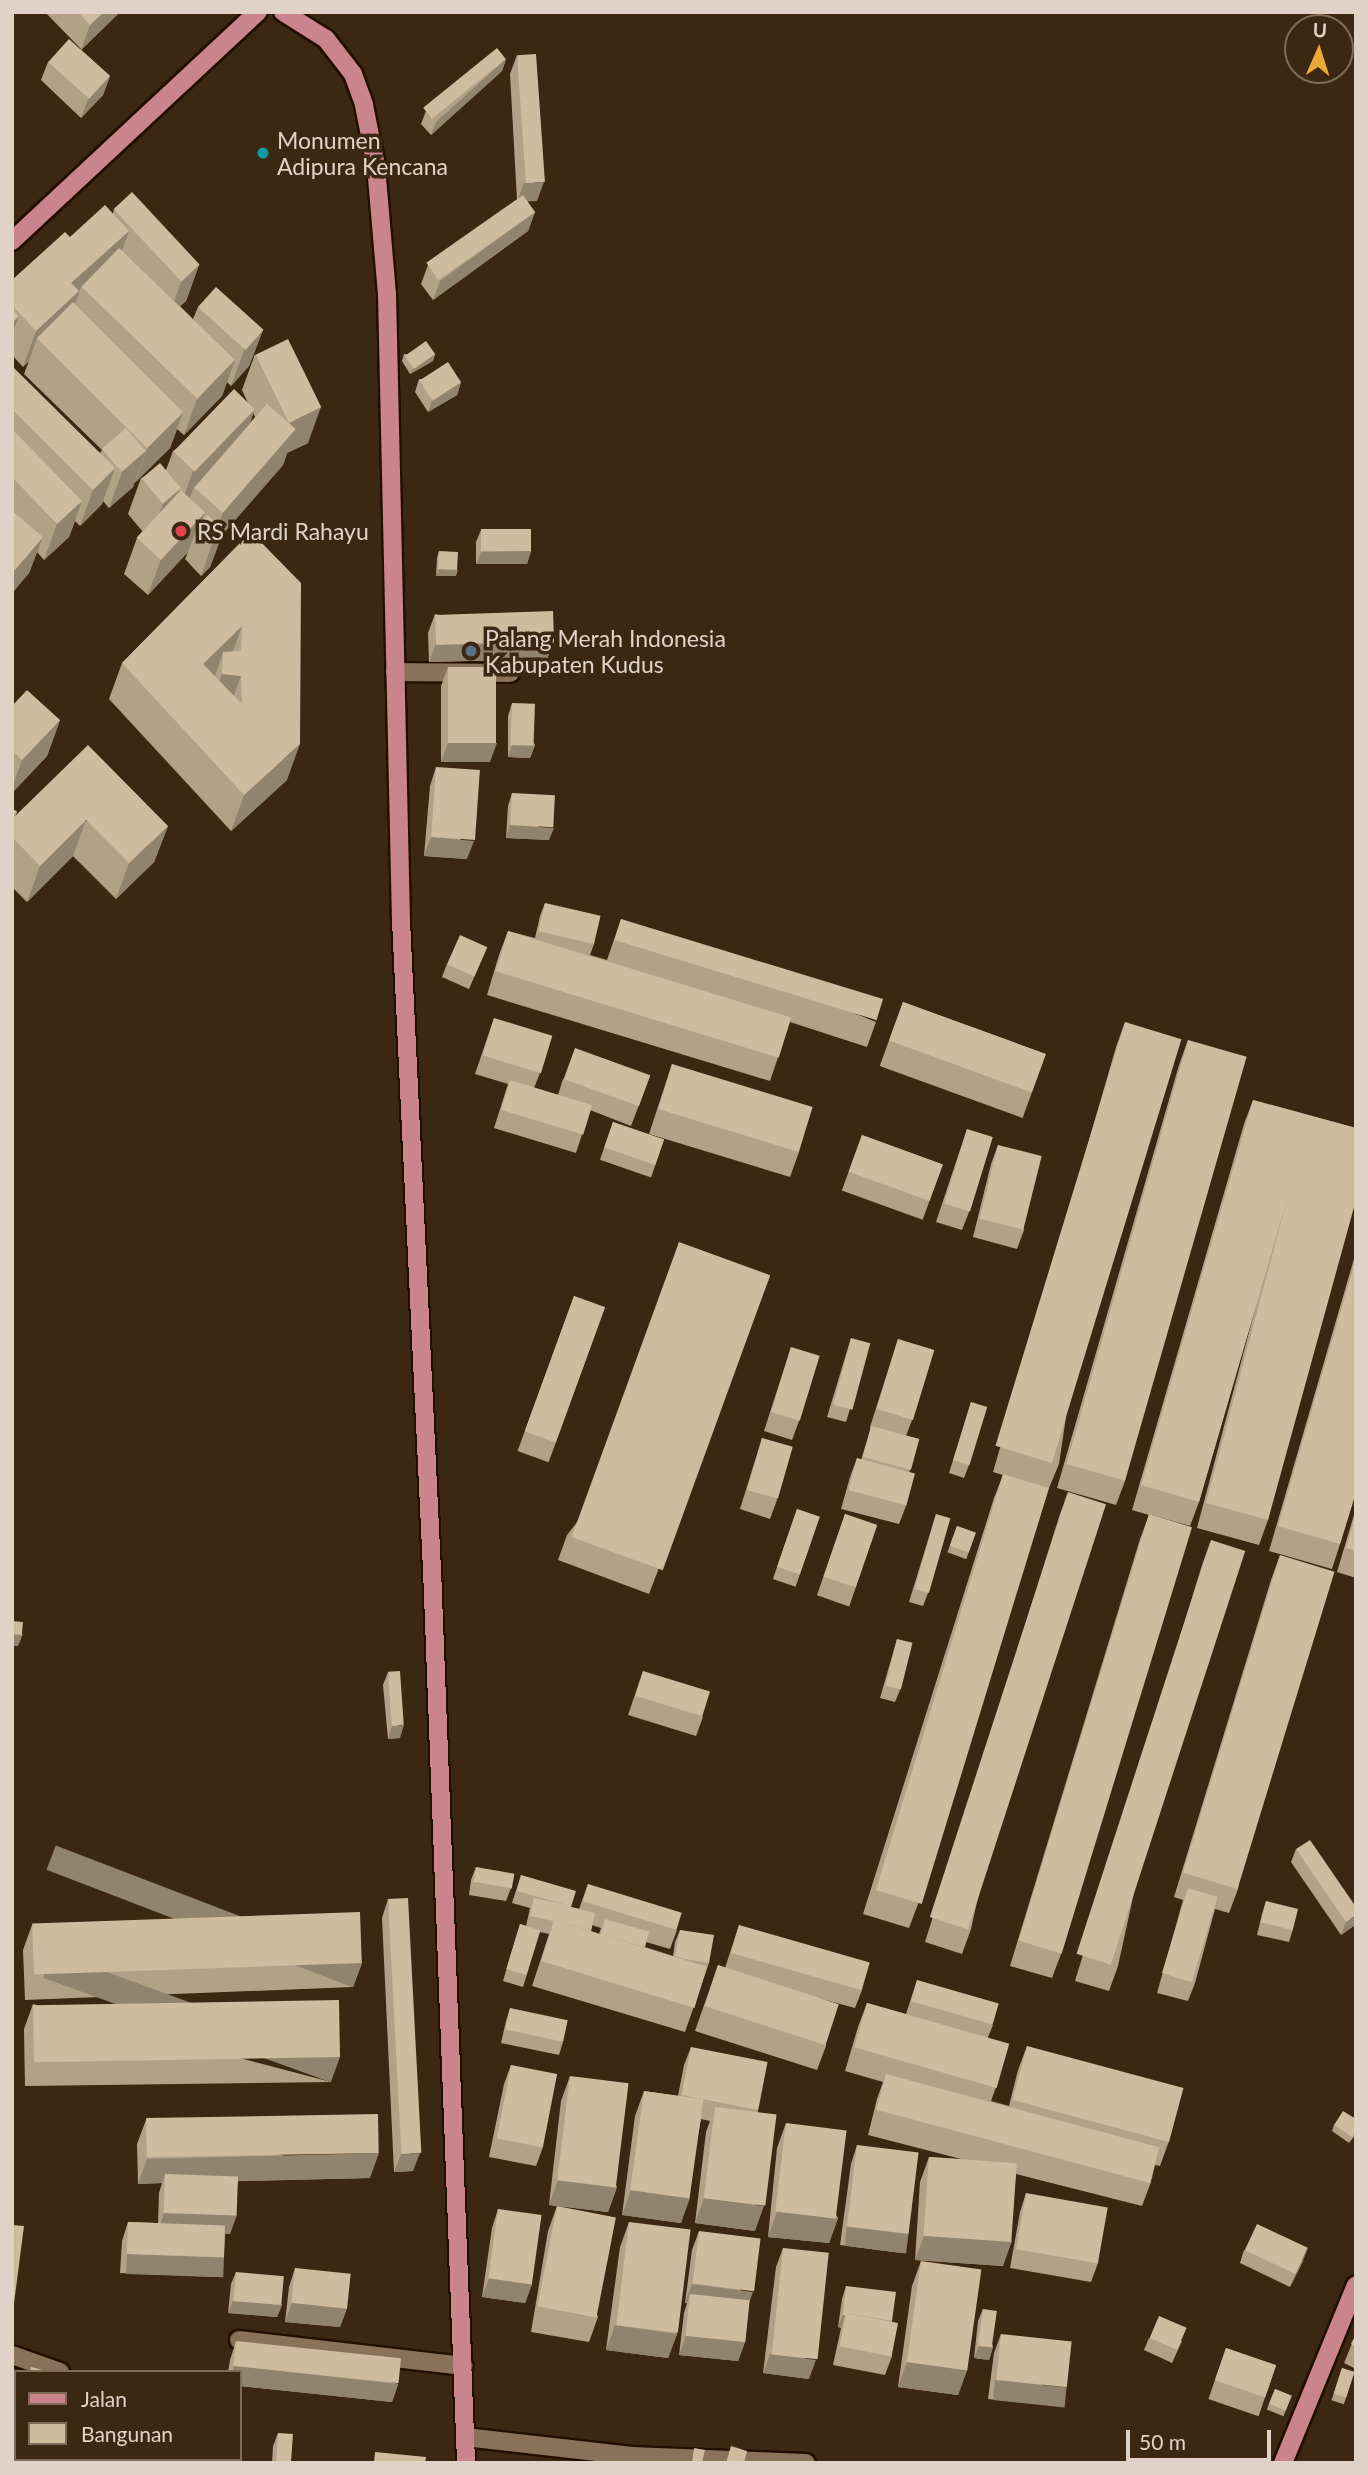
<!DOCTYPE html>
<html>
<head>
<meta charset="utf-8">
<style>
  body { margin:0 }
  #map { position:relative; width:1368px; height:2475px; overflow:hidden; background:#3c2712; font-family:Lato,sans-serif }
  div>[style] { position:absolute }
  .roads { filter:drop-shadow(2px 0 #220f00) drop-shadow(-2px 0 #220f00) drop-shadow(0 2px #220f00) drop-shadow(0 -2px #220f00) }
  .minor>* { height:18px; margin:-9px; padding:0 9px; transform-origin:9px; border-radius:9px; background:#8a715a }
  .major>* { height:18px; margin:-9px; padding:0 9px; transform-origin:9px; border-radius:9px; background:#ca848c }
  .wall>* { inset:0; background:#b2a187; transform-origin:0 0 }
  .shaded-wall>* { inset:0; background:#91836e; transform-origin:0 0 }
  .building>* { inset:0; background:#cfbb9d; transform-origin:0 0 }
  .dots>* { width:19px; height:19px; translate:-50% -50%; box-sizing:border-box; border:4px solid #3c2712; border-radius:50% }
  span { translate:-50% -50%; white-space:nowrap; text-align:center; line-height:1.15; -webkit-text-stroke:7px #3c2712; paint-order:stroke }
  .poi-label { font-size:23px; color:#e0d2c6 }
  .left { translate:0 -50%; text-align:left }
  .frame { position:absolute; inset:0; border:14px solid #e0d2c6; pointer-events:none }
  .legend { position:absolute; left:14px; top:2370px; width:228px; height:91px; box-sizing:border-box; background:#3c2712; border:2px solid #7e6b5a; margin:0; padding:9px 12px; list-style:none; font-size:21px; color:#e0d2c6 }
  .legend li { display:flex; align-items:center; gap:14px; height:35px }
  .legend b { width:35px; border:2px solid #7e6b5a }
  .north { position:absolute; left:1284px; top:14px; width:70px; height:70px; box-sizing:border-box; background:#3c2712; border:2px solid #7e6b5a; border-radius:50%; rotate:3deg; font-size:19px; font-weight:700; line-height:28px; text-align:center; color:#e0d2c6 }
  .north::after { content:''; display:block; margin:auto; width:24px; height:32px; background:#e9ab38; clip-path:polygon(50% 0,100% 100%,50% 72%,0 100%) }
  .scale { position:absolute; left:1126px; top:2430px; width:145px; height:32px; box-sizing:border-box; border:4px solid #e0d2c6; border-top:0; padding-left:9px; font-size:21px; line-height:24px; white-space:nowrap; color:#e0d2c6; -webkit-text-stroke:5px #3c2712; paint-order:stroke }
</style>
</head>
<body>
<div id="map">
  <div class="roads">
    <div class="minor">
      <i style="left:395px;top:672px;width:115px;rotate:0.5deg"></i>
      <i style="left:239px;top:2340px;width:226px;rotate:6.6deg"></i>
      <i style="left:12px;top:2355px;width:51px;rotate:19.5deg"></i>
      <i style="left:465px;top:2437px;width:168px;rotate:6.5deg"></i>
      <i style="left:632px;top:2456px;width:174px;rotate:2.3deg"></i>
      <i style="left:208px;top:2459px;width:6px;rotate:39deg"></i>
    </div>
    <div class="major">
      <i style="left:283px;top:12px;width:51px;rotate:32.1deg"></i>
      <i style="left:326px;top:39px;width:44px;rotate:52.4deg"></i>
      <i style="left:353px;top:74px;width:33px;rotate:70deg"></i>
      <i style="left:364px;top:105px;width:62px;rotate:78.9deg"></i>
      <i style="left:376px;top:166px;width:128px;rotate:85.1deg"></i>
      <i style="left:387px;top:294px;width:626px;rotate:88.72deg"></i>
      <i style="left:401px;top:920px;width:650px;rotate:87.27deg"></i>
      <i style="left:432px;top:1569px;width:895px;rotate:87.82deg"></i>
      <i style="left:12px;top:241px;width:336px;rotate:-43deg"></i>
      <i style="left:1283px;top:2463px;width:192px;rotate:-67.7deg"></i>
    </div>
  </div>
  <div class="wall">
    <i style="clip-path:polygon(45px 12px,120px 12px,81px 50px,110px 76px,103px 95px,81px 118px,41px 80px,48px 62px,81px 49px)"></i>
    <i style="clip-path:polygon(517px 55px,537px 201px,527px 201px,535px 212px,528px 231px,433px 300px,421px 284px,428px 265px,517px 200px,510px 74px)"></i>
    <i style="clip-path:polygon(506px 59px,502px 71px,431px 135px,421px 124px,426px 111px)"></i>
    <i style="clip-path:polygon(114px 209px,199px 265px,186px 301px,180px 306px,193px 319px,198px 307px,263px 330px,249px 366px,231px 386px,227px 382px,222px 396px,184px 435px,177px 429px,170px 448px,134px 483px,133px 487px,109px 508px,103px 501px,102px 504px,80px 526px,75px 521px,69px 537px,44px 560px,37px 552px,29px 573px,12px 593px,12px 369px,100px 453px,102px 450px,24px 374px,29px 361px,23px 367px,12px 355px,12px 280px,70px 237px,113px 213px)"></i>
    <i style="clip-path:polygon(evenodd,255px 354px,308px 443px,287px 453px,283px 465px,222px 535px,210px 567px,201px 576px,185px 559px,188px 552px,148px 595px,124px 574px,137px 538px,143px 532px,128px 514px,141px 478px,166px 470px,173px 451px,248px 403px,242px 390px,255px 354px,253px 413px,255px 417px,250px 423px,253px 413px)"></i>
    <i style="clip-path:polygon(404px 354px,435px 354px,433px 361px,410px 374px,402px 361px)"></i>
    <i style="clip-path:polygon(419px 379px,461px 382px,457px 395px,428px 412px,415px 392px)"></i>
    <i style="clip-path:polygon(481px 530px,531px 551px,527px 564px,476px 564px,476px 542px)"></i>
    <i style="clip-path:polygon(251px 532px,287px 780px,231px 831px,109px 699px,122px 663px)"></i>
    <i style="clip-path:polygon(439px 551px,456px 576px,436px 576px,437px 558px)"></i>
    <i style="clip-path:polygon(435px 614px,554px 641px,547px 659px,429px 662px,428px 633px)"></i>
    <i style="clip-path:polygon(448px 667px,490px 762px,441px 762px,441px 686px)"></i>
    <i style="clip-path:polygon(512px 703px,535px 745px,530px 758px,508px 757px,508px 716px)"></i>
    <i style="clip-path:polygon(12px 706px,60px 720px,47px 756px,12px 793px)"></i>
    <i style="clip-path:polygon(436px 767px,467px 859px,424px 856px,430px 786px)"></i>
    <i style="clip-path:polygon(512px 793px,549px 840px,506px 838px,508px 806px)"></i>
    <i style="clip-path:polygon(12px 808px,17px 812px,15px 817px,168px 826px,154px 862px,116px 899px,73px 856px,27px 902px,12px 887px)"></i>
    <i style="clip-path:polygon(545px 903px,594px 944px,590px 955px,607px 960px,621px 919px,876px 1022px,867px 1047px,790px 1022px,770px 1081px,487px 995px,499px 955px,508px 931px,535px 938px,540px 916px)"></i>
    <i style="clip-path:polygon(487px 947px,469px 989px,442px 977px,447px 964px)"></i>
    <i style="left:903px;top:1002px;width:152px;height:68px;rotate:20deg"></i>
    <i style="clip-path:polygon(494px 1018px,540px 1073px,534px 1088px,558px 1095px,563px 1079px,650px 1076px,631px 1126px,590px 1110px,576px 1153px,494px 1128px,508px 1084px,475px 1074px)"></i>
    <i style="clip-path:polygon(1125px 1022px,1059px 1464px,1049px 1488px,918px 1904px,909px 1928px,863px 1914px,994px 1498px,1003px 1475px,993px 1472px,1116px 1047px)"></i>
    <i style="clip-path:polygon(1188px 1040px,1125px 1481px,1116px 1505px,1057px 1488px,1179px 1065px)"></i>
    <i style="clip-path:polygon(672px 1064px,799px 1152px,790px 1177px,649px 1134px)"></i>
    <i style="clip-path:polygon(1253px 1100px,1356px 1128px,1268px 1520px,1259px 1545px,1197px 1528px,1257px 1302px,1199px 1502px,1190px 1526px,1152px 1515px,1061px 1954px,1052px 1978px,1010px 1966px,1140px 1539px,1149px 1515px,1132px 1510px,1244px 1124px)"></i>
    <i style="left:613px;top:1122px;width:54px;height:40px;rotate:19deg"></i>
    <i style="clip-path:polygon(967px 1129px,969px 1212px,962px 1230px,936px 1222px)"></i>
    <i style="left:862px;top:1135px;width:86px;height:59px;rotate:20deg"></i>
    <i style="clip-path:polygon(998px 1145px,1024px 1230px,1017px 1249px,973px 1237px,991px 1164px)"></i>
    <i style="clip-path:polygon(1356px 1252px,1356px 1492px,1340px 1544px,1332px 1569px,1269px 1551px)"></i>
    <i style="clip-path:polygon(770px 1276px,649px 1594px,558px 1560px,567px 1535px)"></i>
    <i style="left:574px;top:1296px;width:33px;height:165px;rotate:20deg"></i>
    <i style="clip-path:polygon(851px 1338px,850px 1409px,846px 1422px,827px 1417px)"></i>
    <i style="clip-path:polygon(898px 1339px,912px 1420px,906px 1436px,919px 1439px,909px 1473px,906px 1506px,899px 1524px,841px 1509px,850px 1477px,857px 1458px,861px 1460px,871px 1428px,870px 1427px)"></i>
    <i style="clip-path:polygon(791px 1347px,799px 1421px,792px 1440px,764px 1431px)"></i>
    <i style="clip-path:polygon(971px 1402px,969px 1465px,964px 1478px,949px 1473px)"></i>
    <i style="clip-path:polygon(762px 1438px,777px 1500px,770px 1519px,740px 1509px)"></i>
    <i style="clip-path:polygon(1068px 1492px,971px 1929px,962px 1954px,925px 1942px,1059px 1517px)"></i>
    <i style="clip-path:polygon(1356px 1508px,1356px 1578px,1337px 1572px)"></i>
    <i style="left:797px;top:1509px;width:24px;height:74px;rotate:19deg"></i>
    <i style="left:845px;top:1514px;width:34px;height:86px;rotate:19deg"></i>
    <i style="clip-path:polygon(936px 1514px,928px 1593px,923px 1606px,909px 1602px)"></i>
    <i style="left:957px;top:1526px;width:20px;height:28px;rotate:20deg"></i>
    <i style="clip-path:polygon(1211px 1540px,1118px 1966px,1109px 1991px,1075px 1981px,1202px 1565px)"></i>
    <i style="clip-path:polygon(1280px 1555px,1238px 1889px,1229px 1913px,1215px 1909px,1195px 1983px,1188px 2001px,1157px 1993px,1183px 1900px,1174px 1897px,1271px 1580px)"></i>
    <i style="clip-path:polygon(897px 1639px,900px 1690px,895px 1702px,880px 1698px)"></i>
    <i style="clip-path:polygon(643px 1671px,703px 1717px,696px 1736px,628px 1715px)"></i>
    <i style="clip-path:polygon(388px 1672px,400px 1738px,388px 1739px,383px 1685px)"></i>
    <i style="clip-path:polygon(1296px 1849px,1355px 1925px,1341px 1935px,1291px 1862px)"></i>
    <i style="clip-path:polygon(476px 1867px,511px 1888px,506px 1901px,469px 1895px,471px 1880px)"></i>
    <i style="clip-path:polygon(evenodd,521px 1875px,571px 1907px,579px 1909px,588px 1884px,677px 1930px,670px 1949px,646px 1942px,645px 1947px,673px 1956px,675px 1942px,680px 1930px,709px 1963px,685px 2032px,532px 1986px,549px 1934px,540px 1932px,523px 1987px,503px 1981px,520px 1924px,526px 1926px,530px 1908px,512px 1903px,521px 1875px,592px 1925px,601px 1928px,599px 1934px,591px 1931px,592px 1925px)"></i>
    <i style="clip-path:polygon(388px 1899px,413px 2171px,394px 2172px,382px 1918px)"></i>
    <i style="clip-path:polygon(1266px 1901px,1293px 1929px,1289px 1942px,1257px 1935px,1262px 1914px)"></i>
    <i style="clip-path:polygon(32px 1925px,362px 1963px,353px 1987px,25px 2000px,23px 1950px)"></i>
    <i style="clip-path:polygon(739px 1925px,862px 1990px,855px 2008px,818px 1998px,826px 2046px,817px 2070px,695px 2031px,718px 1965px,725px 1968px)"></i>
    <i style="clip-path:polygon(917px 1980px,993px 2025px,988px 2037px,996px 2087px,991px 2101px,1009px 2106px,1018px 2070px,1027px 2046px,1169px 2141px,1160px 2166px,1155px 2165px,1151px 2182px,1142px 2206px,1016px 2174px,1003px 2266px,915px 2260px,920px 2182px,929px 2157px,961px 2159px,868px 2135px,877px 2099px,883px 2082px,845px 2071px,858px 2027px,867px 2003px,906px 2014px)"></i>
    <i style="clip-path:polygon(33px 2004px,331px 2082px,25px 2086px,24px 2029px)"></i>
    <i style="clip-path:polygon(510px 2008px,563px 2042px,559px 2055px,501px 2043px,506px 2021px)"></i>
    <i style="clip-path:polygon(691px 2047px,758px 2110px,755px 2231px,695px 2223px,706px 2132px,710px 2121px,701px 2119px,681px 2223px,622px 2215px,635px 2116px,644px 2091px,678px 2096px,684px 2065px)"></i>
    <i style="clip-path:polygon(511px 2065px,543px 2147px,536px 2166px,489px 2157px,504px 2084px)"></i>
    <i style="clip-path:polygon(570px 2076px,617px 2187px,608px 2212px,549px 2205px,561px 2101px)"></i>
    <i style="clip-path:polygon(146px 2120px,370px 2178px,238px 2181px,230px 2234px,225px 2234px,224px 2258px,217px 2277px,120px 2273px,122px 2241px,128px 2222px,158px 2223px,159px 2193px,162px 2183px,138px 2184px,137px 2144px)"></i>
    <i style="clip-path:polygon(786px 2123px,838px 2218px,829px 2243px,768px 2237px,777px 2148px)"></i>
    <i style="clip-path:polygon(1334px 2125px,1356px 2134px,1349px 2143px,1332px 2131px)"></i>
    <i style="clip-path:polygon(857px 2145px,901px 2253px,840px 2245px,851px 2164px)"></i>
    <i style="clip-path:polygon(1026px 2193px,1098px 2263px,1091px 2282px,1010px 2268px,1020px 2212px)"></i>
    <i style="clip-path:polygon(557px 2206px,598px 2317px,589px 2342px,531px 2332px,548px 2231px)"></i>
    <i style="clip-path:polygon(498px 2209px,532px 2284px,525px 2303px,482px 2297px,492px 2228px)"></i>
    <i style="clip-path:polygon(629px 2222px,677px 2334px,668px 2358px,606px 2350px,620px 2247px)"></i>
    <i style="clip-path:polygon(699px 2231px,749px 2302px,745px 2342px,738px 2361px,679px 2355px,684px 2313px,687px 2303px,685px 2303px,692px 2250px)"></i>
    <i style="clip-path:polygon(783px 2248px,809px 2379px,763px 2373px,776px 2267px)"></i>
    <i style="clip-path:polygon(1244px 2250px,1303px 2261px,1290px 2287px,1240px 2263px)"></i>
    <i style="clip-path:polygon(921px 2261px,967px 2370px,958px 2395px,898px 2387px,912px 2286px)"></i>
    <i style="clip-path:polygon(295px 2268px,347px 2308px,340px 2327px,285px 2322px,289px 2287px)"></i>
    <i style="clip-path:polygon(236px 2272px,282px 2305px,277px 2317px,228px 2313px,231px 2284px)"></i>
    <i style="clip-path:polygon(846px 2286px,892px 2321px,892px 2356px,885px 2375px,833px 2365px,841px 2328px,838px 2327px,842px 2299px)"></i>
    <i style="clip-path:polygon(983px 2309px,993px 2347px,989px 2360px,974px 2358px,978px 2321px)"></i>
    <i style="clip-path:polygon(1001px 2334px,1060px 2406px,988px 2399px,994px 2353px)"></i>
    <i style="clip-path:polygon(1356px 2334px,1356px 2369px,1344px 2363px)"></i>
    <i style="clip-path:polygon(1149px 2338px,1182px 2341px,1172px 2363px,1144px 2350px)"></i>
    <i style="clip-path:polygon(236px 2341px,398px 2384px,392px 2402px,240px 2386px,240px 2372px,228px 2372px,230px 2360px)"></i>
    <i style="left:1226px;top:2348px;width:53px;height:54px;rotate:19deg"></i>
    <i style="left:1342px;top:2368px;width:13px;height:34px;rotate:18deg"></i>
    <i style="left:1275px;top:2389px;width:18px;height:22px;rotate:22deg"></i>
    <i style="clip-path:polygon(278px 2433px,291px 2463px,272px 2463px,273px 2446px)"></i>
    <i style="left:48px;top:2459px;width:47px;height:4px"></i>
  </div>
  <div class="shaded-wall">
    <i style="clip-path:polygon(104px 12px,120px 12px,81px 50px,90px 25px)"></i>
    <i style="clip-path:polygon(506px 59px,502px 71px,431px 135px,436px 122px)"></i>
    <i style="clip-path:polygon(110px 76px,103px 95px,81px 118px,88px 99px)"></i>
    <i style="clip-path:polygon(544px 182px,537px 201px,517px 202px,524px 183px)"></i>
    <i style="clip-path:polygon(535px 212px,528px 231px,433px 300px,440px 281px)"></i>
    <i style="clip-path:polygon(129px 231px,116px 267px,81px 287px,75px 304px,37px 338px,29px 361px,23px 367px,36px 331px,71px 283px)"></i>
    <i style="clip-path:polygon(199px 265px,186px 301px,168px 318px,181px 282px)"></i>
    <i style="clip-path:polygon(19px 316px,12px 334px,12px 323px)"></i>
    <i style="clip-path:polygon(263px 330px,249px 366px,231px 386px,244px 350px)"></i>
    <i style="clip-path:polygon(435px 354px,433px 361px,410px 374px,413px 368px)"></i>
    <i style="clip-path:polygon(235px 360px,222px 396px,184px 435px,197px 399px)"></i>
    <i style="clip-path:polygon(461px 382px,457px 395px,428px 412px,432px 400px)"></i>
    <i style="clip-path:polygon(321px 407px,308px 443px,287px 453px,283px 465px,222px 535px,210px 567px,201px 576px,223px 512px,289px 423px)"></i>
    <i style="clip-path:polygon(255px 409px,242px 445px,194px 487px,190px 497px,180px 507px,193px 471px)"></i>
    <i style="clip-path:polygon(183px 412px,170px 448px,135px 483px,148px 447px)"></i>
    <i style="clip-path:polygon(146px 451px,133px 487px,109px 508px,122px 472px)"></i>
    <i style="clip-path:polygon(115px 468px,102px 504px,80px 526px,93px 490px)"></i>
    <i style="clip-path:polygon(181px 488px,168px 524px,150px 539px,163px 503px)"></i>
    <i style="clip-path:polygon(82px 501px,69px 537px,44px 560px,57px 524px)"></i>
    <i style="clip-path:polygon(205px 512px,200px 525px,199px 523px,188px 552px,148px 595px,161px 559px)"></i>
    <i style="clip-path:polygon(43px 537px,29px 573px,12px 593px,12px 575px,14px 571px)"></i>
    <i style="clip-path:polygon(531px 551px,527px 564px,476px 564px,481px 552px)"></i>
    <i style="clip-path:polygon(439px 569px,458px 570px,456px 576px,436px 576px)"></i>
    <i style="clip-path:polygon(242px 626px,229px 662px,223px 652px,215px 676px,203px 664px)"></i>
    <i style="clip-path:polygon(554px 641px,547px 659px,429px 662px,436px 643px)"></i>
    <i style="clip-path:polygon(222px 674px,241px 676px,228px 712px,209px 710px)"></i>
    <i style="clip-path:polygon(60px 720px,47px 756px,12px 793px,12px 788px,22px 760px)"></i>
    <i style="clip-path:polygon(448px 743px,497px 743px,490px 762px,441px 762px)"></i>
    <i style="clip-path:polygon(300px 744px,287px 780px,231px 831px,244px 795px)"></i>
    <i style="clip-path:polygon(512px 745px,535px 745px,530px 758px,508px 757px)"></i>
    <i style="clip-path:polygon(86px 820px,73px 856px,27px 902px,40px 866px)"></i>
    <i style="clip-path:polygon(510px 825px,554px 828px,549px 840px,506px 838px)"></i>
    <i style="clip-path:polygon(168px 826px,154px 862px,116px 899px,129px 863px)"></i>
    <i style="clip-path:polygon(431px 837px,474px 841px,467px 859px,424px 856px)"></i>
    <i style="clip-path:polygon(12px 1634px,23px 1634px,18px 1646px,12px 1646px)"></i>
    <i style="clip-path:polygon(404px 1725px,400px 1738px,388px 1739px,392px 1726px)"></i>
    <i style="clip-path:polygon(1356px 1915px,1355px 1925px,1341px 1935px,1346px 1922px)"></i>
    <i style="left:362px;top:1963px;width:26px;height:328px;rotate:111deg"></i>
    <i style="left:340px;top:2057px;width:27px;height:306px;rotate:110deg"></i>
    <i style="clip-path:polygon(379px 2153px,370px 2178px,165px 2183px,165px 2174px,162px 2183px,138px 2184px,147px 2159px)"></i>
    <i style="clip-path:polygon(420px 2153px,413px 2171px,394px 2172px,401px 2154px)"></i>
    <i style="clip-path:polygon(558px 2180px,617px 2187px,608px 2212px,549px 2205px)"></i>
    <i style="clip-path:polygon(631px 2190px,690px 2198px,681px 2223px,622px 2215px)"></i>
    <i style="clip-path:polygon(704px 2198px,764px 2206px,755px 2231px,695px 2223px)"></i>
    <i style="clip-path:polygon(777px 2212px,838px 2218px,829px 2243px,768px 2237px)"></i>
    <i style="clip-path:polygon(164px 2213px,237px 2215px,230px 2234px,158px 2232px)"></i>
    <i style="left:847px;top:2226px;width:62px;height:20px;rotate:7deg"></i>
    <i style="clip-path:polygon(924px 2236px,1012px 2241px,1003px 2266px,915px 2260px)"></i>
    <i style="clip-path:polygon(1308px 2248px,1303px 2261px,1290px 2287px,1295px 2274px)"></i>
    <i style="left:127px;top:2254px;width:97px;height:20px;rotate:2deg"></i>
    <i style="clip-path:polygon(489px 2278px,532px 2284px,525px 2303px,482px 2297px)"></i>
    <i style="clip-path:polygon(692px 2284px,753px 2292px,746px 2311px,690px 2294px,687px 2303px,685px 2303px)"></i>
    <i style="clip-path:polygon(233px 2301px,282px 2305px,277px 2317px,228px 2313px)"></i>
    <i style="clip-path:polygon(292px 2303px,347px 2308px,340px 2327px,285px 2322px)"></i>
    <i style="clip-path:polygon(843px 2315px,845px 2315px,841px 2328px,838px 2327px)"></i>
    <i style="clip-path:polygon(615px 2325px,677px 2334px,668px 2358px,606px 2350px)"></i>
    <i style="clip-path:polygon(686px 2336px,745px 2342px,738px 2361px,679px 2355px)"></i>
    <i style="clip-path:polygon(979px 2346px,993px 2347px,989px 2360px,974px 2358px)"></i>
    <i style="clip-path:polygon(770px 2354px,816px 2360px,809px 2379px,763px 2373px)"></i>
    <i style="clip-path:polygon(907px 2362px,967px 2370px,958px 2395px,898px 2387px)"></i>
    <i style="clip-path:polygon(234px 2366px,398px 2384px,392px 2402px,240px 2386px,240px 2372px,232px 2372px)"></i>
    <i style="left:995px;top:2380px;width:72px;height:20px;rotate:6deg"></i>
  </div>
  <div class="building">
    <i style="clip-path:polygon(78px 12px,104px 12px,90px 25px)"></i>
    <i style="left:69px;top:39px;width:55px;height:31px;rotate:42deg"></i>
    <i style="left:497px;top:48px;width:14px;height:95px;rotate:51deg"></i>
    <i style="left:536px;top:54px;width:128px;height:19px;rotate:86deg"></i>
    <i style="left:132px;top:192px;width:99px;height:25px;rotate:47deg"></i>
    <i style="left:523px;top:195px;width:21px;height:118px;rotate:55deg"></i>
    <i style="clip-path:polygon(105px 205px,129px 231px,71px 283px,79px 291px,36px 331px,12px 305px,12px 280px,65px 232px,70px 237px)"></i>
    <i style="left:119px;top:248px;width:161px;height:54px;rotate:44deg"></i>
    <i style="left:216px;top:287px;width:64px;height:27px;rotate:42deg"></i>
    <i style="left:73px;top:302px;width:156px;height:51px;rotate:45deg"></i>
    <i style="clip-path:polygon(12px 310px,19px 316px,12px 323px)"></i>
    <i style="left:288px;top:339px;width:76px;height:36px;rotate:64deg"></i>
    <i style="left:426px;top:341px;width:16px;height:26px;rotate:55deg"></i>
    <i style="left:448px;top:362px;width:24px;height:34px;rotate:57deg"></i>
    <i style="clip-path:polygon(14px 368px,115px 468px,93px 490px,12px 409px,12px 369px)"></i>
    <i style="left:234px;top:389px;width:29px;height:87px;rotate:44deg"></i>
    <i style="left:267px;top:404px;width:38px;height:111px;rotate:41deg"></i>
    <i style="left:126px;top:428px;width:30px;height:32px;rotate:49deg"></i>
    <i style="clip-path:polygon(12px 429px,82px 501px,57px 524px,12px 477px)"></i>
    <i style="left:160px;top:463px;width:33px;height:24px;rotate:50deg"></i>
    <i style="left:181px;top:490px;width:33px;height:65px;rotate:43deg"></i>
    <i style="clip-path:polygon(12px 511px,43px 537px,14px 571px,12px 570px)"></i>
    <i style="left:208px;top:515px;width:22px;height:12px;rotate:47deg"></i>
    <i style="left:531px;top:529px;width:22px;height:50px;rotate:90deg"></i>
    <i style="clip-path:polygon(evenodd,251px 532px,301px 583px,300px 744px,244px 795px,122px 663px,251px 532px,242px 626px,241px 651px,223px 652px,222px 674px,241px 676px,242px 704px,203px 664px,242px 626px)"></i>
    <i style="left:439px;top:551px;width:19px;height:18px;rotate:3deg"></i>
    <i style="left:553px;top:611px;width:30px;height:118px;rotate:88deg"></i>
    <i style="left:448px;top:667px;width:48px;height:76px"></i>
    <i style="clip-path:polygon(27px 690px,60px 720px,22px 760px,12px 750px,12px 706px)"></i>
    <i style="left:512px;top:703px;width:23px;height:42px;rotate:2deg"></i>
    <i style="clip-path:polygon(88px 745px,168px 826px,129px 863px,86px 820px,40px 866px,12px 837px,12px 819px)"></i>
    <i style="left:436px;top:767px;width:44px;height:70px;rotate:4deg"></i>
    <i style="left:512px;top:793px;width:43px;height:32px;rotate:3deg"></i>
    <i style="clip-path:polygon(12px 808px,17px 812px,12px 816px)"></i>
    <i style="left:545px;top:903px;width:57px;height:29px;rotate:13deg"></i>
    <i style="left:621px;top:919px;width:274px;height:22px;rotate:17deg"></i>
    <i style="left:508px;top:931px;width:296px;height:42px;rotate:17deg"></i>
    <i style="left:460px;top:935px;width:30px;height:32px;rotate:24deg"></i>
    <i style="left:903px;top:1002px;width:152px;height:41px;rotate:20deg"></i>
    <i style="left:494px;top:1018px;width:61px;height:39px;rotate:17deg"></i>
    <i style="left:1125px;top:1022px;width:59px;height:443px;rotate:17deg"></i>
    <i style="left:1188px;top:1040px;width:61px;height:441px;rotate:16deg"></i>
    <i style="left:575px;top:1048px;width:80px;height:33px;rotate:20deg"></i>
    <i style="left:672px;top:1064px;width:147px;height:47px;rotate:17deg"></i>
    <i style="left:510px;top:1080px;width:86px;height:31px;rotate:17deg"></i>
    <i style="clip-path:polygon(1253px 1100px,1356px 1128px,1356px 1200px,1268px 1520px,1206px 1503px,1288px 1196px,1199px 1502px,1141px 1485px)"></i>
    <i style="left:613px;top:1122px;width:54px;height:27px;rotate:19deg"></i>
    <i style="left:967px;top:1129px;width:27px;height:78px;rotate:17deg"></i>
    <i style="left:862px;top:1135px;width:86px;height:39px;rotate:20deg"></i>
    <i style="left:998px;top:1145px;width:45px;height:76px;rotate:14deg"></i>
    <i style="left:679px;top:1242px;width:97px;height:314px;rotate:20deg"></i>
    <i style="clip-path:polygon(1356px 1258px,1356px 1492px,1340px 1544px,1278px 1526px)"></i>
    <i style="left:574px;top:1296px;width:33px;height:144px;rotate:20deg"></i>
    <i style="left:851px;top:1338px;width:20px;height:69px;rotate:15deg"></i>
    <i style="left:898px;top:1339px;width:38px;height:73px;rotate:17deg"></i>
    <i style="left:791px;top:1347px;width:30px;height:68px;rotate:17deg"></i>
    <i style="left:971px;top:1402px;width:17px;height:61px;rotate:17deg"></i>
    <i style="left:871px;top:1426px;width:50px;height:32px;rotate:15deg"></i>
    <i style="left:762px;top:1438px;width:32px;height:54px;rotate:16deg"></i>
    <i style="left:857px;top:1458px;width:60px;height:33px;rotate:15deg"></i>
    <i style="left:1003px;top:1474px;width:48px;height:435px;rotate:17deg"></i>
    <i style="left:1068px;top:1492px;width:40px;height:447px;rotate:18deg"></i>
    <i style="left:797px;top:1509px;width:24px;height:61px;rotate:19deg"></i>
    <i style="left:845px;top:1514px;width:34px;height:66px;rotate:19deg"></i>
    <i style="left:936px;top:1514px;width:15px;height:78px;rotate:16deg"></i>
    <i style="left:1149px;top:1514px;width:45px;height:446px;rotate:17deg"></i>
    <i style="clip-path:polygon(1356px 1514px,1356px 1551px,1346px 1548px)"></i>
    <i style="left:957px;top:1526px;width:20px;height:21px;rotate:20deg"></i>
    <i style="left:1211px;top:1540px;width:36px;height:435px;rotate:18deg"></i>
    <i style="left:1280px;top:1555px;width:57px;height:332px;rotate:17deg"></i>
    <i style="left:12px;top:1621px;width:11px;height:13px;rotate:5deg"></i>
    <i style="left:897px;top:1639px;width:16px;height:48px;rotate:14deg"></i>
    <i style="left:400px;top:1671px;width:54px;height:12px;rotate:86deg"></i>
    <i style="left:643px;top:1671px;width:70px;height:26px;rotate:17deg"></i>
    <i style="clip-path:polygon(1310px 1840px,1356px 1907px,1356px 1915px,1346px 1922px,1296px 1849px)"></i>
    <i style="left:476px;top:1867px;width:39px;height:15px;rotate:10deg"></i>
    <i style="clip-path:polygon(521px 1875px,576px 1891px,571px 1907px,595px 1913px,591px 1931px,554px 1920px,553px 1921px,530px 1916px,534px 1898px,567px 1905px,517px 1891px)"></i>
    <i style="left:588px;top:1884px;width:98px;height:18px;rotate:17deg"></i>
    <i style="left:1188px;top:1888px;width:31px;height:89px;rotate:17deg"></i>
    <i style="left:408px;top:1898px;width:255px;height:20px;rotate:87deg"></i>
    <i style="left:1266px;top:1901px;width:33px;height:22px;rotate:14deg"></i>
    <i style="left:360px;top:1912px;width:51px;height:328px;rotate:88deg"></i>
    <i style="left:605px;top:1919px;width:46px;height:16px;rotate:16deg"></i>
    <i style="left:554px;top:1920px;width:160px;height:43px;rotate:17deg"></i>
    <i style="left:520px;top:1924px;width:21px;height:47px;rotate:17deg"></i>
    <i style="left:739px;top:1925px;width:136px;height:29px;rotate:16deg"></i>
    <i style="clip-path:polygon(680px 1930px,714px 1935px,709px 1963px,685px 1959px,675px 1956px)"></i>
    <i style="left:718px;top:1965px;width:127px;height:43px;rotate:18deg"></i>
    <i style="left:917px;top:1980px;width:85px;height:22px;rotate:16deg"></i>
    <i style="left:339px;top:2000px;width:57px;height:306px;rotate:89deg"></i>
    <i style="left:867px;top:2003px;width:148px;height:46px;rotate:16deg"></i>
    <i style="left:510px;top:2008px;width:59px;height:22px;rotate:12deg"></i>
    <i style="left:1027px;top:2046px;width:162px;height:56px;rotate:15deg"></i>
    <i style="left:691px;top:2047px;width:78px;height:49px;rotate:11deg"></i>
    <i style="left:511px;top:2065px;width:47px;height:75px;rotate:11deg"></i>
    <i style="left:886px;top:2074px;width:283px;height:37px;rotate:15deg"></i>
    <i style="left:570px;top:2076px;width:59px;height:105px;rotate:7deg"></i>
    <i style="left:644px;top:2091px;width:60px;height:100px;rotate:8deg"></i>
    <i style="left:715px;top:2107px;width:62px;height:92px;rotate:7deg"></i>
    <i style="clip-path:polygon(1343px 2111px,1356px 2119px,1356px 2131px,1352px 2137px,1334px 2125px)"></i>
    <i style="left:378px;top:2114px;width:39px;height:232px;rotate:89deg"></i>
    <i style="left:786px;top:2123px;width:61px;height:89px;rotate:7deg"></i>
    <i style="left:857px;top:2145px;width:62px;height:82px;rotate:7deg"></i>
    <i style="left:929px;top:2157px;width:88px;height:79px;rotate:4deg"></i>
    <i style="left:165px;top:2174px;width:73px;height:39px;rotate:2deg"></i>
    <i style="left:1026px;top:2193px;width:83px;height:57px;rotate:10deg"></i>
    <i style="left:557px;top:2206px;width:60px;height:102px;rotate:11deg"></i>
    <i style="left:498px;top:2209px;width:44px;height:70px;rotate:8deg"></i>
    <i style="left:128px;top:2222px;width:97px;height:32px;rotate:2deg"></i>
    <i style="left:629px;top:2222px;width:62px;height:104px;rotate:7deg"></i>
    <i style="left:1257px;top:2224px;width:56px;height:29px;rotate:25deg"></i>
    <i style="clip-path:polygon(12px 2225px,24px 2226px,13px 2311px,12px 2311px)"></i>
    <i style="left:699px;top:2231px;width:62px;height:53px;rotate:7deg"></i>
    <i style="left:783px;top:2248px;width:46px;height:107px;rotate:6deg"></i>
    <i style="left:921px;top:2261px;width:61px;height:102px;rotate:8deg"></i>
    <i style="left:295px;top:2268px;width:56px;height:35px;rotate:6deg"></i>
    <i style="left:236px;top:2272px;width:48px;height:29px;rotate:5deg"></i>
    <i style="clip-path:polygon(846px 2286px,896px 2292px,892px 2321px,846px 2313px,846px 2315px,843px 2315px)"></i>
    <i style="left:690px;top:2294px;width:60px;height:42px;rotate:6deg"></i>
    <i style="left:983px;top:2309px;width:14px;height:37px;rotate:8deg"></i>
    <i style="left:846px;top:2313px;width:53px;height:34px;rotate:11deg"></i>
    <i style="left:1159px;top:2316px;width:30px;height:24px;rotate:23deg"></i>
    <i style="left:1001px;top:2334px;width:71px;height:46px;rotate:6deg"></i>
    <i style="clip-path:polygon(1356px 2334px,1356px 2347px,1351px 2344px)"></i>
    <i style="left:236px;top:2341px;width:166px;height:25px;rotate:6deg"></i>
    <i style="left:1226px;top:2348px;width:53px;height:34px;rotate:19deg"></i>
    <i style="clip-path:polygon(31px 2367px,50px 2372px,30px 2372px)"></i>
    <i style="left:1342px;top:2368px;width:13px;height:27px;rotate:18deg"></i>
    <i style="left:1275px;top:2389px;width:18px;height:16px;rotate:22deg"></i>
    <i style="left:278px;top:2433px;width:15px;height:30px;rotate:4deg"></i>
    <i style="clip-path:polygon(731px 2446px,747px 2451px,744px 2463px,726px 2463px)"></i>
    <i style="clip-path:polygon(694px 2448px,705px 2450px,702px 2463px,692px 2463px)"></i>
    <i style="clip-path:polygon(375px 2452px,426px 2457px,425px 2463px,374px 2463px)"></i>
    <i style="clip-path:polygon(52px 2459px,95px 2459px,95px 2463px,71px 2463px)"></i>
  </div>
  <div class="dots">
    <i style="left:263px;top:153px;background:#0f9aa8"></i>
    <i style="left:181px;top:531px;background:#e0444e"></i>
    <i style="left:471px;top:651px;background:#5c6f8a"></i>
  </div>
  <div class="poi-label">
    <span class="left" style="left:277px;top:153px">Monumen<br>Adipura Kencana</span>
    <span class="left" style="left:197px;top:531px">RS Mardi Rahayu</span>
    <span class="left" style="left:485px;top:651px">Palang Merah Indonesia<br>Kabupaten Kudus</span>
  </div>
  <div class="frame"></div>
  <ul class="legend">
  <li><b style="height:9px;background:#ca848c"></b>Jalan</li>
  <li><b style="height:19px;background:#cfbb9d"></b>Bangunan</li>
  </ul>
  <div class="north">U</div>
  <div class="scale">50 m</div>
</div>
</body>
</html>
